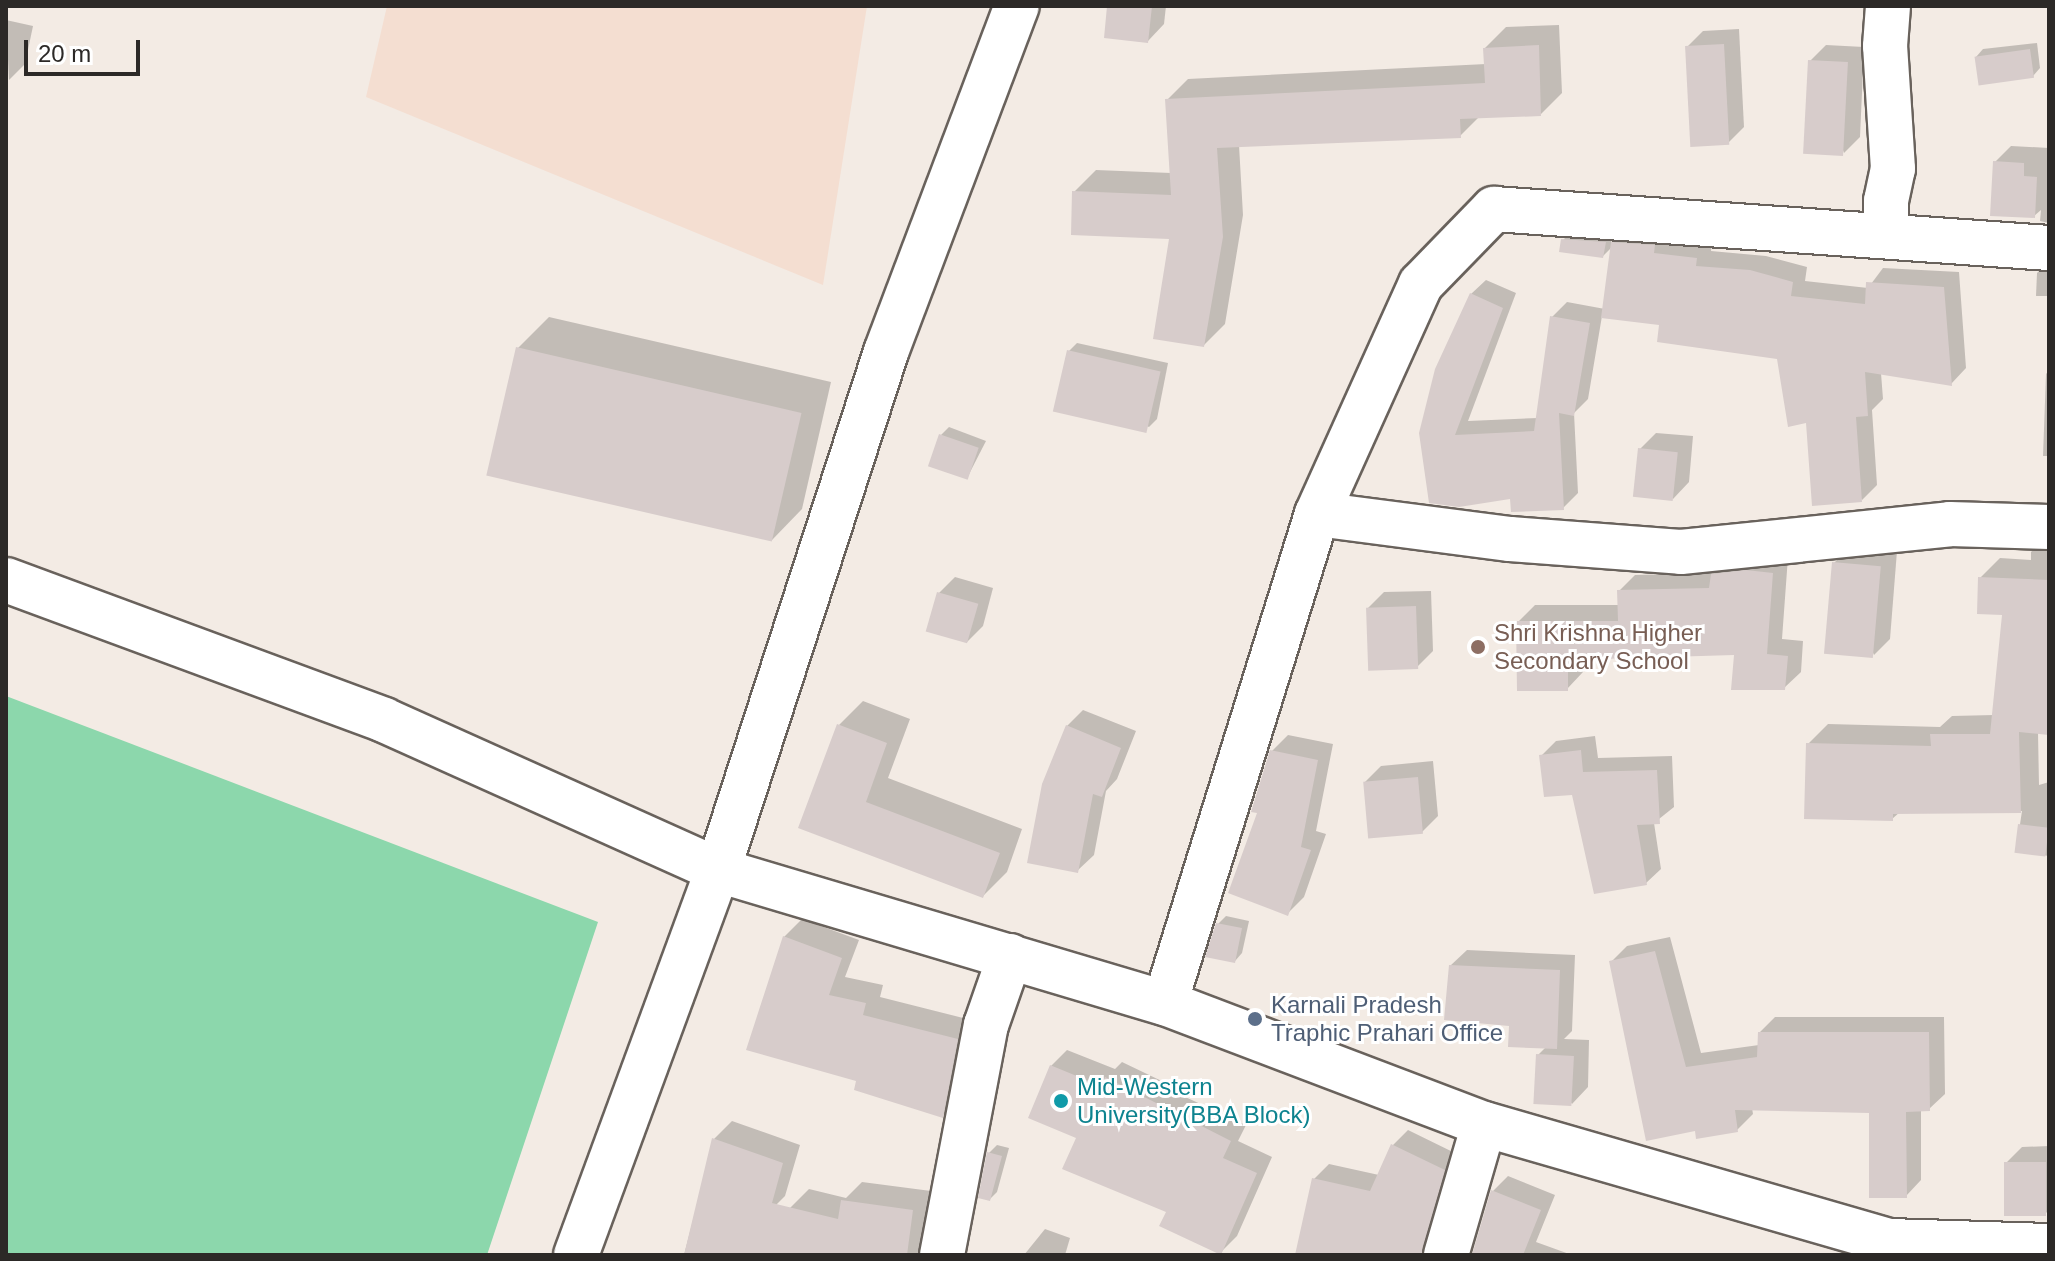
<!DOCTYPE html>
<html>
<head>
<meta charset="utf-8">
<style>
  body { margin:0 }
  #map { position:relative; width:2055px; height:1261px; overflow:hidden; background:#f3ebe4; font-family:Arial,sans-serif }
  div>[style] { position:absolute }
  .education>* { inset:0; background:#f4ded1 }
  .green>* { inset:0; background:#8cd7ac }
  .shadow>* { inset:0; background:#0003 }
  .building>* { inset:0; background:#d7cccb; transform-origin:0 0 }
  .roads { filter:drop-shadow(2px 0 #69625c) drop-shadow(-2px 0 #69625c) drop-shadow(0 2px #69625c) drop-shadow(0 -2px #69625c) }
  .minor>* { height:44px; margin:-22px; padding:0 22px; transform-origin:22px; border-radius:22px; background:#fff }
  .dots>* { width:22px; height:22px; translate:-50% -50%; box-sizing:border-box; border:4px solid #fff; border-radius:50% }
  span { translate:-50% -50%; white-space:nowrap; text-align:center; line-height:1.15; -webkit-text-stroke:6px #fff; paint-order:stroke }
  .education-label { font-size:24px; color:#785e54 }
  .left { translate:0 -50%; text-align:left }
  .service-label { font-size:24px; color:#4e5e75 }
  .culture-label { font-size:24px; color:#0d838f }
  .frame { position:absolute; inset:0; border:8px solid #2c2927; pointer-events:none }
  .scale { position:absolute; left:24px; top:40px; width:116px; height:36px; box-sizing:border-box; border:4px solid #2c2927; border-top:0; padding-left:10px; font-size:24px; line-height:28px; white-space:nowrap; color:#2c2927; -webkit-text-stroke:6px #fff; paint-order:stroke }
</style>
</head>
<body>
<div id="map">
  <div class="education">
    <i style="clip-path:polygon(387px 6px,867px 6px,823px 285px,366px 97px)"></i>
  </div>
  <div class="green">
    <i style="clip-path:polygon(6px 696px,598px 922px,487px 1255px,6px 1255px)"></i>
  </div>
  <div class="shadow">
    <i style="clip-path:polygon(1109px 6px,1166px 6px,1164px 24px,1148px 41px)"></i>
    <i style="clip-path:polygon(6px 20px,33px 26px,25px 64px,9px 80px)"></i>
    <i style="clip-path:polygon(1559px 25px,1562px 93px,1541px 114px,1480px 116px,1460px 136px,1239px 145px,1243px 215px,1225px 324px,1204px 345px,1171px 237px,1074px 192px,1096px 170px,1171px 173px,1167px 100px,1188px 79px,1486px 64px,1485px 48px,1506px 27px)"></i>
    <i style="clip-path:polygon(1739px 29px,1744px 127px,1728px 143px,1687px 47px,1703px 31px)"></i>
    <i style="clip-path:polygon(2037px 43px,2040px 68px,2033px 76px,1976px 57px,1983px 49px)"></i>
    <i style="clip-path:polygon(1826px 45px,1864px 47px,1860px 137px,1844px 153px,1810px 61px)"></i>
    <i style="clip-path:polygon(2011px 146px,2049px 148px,2049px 223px,2040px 221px,2041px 210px,2034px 216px,1995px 162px)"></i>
    <i style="clip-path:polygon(1629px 228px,1712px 243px,1711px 251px,1766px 256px,1807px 267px,1805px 281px,1868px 288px,1883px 268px,1959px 272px,1966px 368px,1951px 384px,1881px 373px,1883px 399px,1872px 410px,1877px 485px,1862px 500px,1808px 421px,1779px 357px,1661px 324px,1602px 316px,1588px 399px,1574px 413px,1578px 493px,1563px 508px,1512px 497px,1431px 502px,1471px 294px,1486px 280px,1516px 293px,1468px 421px,1538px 418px,1552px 317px,1567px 302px,1605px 309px,1613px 246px,1603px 256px,1563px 240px,1571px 232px,1612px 235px,1611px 245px)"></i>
    <i style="clip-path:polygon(2049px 261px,2049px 296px,2036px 296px,2037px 273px)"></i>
    <i style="clip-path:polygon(549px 317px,831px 382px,802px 509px,772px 540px,518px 348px)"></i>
    <i style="clip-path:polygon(1077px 343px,1168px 363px,1157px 419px,1149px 427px,1062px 384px,1069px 351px)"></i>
    <i style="clip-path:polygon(2049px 370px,2049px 456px,2043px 456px,2046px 374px)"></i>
    <i style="clip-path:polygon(949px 427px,986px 441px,967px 478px,941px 435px)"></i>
    <i style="clip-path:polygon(1656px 433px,1693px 436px,1689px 482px,1673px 499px,1640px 449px)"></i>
    <i style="clip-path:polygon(2049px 534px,2049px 733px,2038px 732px,2039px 785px,2049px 782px,2049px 856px,2016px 851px,2022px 811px,1900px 812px,1892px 819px,1808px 744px,1828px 724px,1940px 727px,1952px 716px,1994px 715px,2004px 613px,1980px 578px,2000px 558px,2031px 560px,2031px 552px)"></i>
    <i style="clip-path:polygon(1850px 547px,1897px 551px,1890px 639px,1874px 655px,1834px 563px)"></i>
    <i style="clip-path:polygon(1788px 557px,1782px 639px,1803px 641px,1801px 672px,1784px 688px,1736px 653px,1583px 658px,1583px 672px,1567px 689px,1518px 622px,1535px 605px,1620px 605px,1619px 591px,1635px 575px,1714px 573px,1729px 559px)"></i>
    <i style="clip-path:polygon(955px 577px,993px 588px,983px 626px,967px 642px,939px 593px)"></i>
    <i style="clip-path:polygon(1431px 591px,1433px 651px,1417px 667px,1368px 608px,1384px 592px)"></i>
    <i style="clip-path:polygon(863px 701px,910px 719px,888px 778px,1022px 829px,1007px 872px,983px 896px,800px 826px,839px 725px)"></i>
    <i style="clip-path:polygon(1083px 710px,1136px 731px,1117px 779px,1106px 791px,1094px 855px,1077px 871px,1067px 726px)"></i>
    <i style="clip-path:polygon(1288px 735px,1333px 744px,1316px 831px,1326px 834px,1304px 897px,1288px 913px,1259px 811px,1272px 751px)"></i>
    <i style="clip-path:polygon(1595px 736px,1598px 758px,1672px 756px,1674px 807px,1654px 823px,1661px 869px,1646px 883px,1541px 756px,1556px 741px)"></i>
    <i style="clip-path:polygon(1433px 761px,1438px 816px,1422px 832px,1365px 782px,1381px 766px)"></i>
    <i style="clip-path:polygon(1226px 916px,1249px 921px,1242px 953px,1235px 961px,1218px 924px)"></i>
    <i style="clip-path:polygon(802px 919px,859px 940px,845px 977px,883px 985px,880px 997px,975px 1021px,960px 1098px,942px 1116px,859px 1080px,784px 937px)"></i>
    <i style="clip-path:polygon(1670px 937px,1701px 1053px,1759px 1045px,1760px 1032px,1775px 1017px,1944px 1017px,1945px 1094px,1929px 1109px,1921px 1109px,1921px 1180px,1906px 1196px,1871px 1111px,1752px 1108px,1753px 1114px,1737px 1130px,1696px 1129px,1611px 962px,1627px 946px)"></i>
    <i style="clip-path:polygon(1467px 950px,1575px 955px,1572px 1031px,1564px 1039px,1589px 1040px,1588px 1087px,1572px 1104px,1538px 1055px,1546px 1047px,1511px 1024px,1450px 966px)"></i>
    <i style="clip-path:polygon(1067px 1050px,1115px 1069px,1122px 1062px,1170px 1085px,1168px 1089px,1246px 1125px,1238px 1141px,1272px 1157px,1237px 1236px,1221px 1252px,1079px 1137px,1051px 1066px)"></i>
    <i style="clip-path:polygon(732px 1121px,800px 1145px,785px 1196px,767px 1214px,756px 1255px,684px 1255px,714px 1139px)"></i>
    <i style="clip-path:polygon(1408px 1130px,1459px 1155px,1445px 1255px,1297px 1255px,1314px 1179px,1329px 1164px,1379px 1175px,1393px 1145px)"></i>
    <i style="clip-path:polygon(997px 1145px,1009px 1148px,997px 1192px,990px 1199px,989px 1153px)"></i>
    <i style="clip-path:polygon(2049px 1146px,2049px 1210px,2045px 1214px,2006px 1163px,2022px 1147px)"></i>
    <i style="clip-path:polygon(1508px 1176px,1555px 1195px,1536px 1242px,1572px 1255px,1474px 1255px,1493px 1191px)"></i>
    <i style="clip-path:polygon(862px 1182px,931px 1191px,926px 1235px,945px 1255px,793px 1255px,790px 1208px,809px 1189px,846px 1198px)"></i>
    <i style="clip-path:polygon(1045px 1229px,1070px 1238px,1065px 1255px,1024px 1255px)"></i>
  </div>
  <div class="building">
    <i style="clip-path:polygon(1107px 6px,1152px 6px,1148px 43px,1104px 38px)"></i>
    <i style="left:1724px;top:44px;width:101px;height:39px;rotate:87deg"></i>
    <i style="clip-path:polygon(1539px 45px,1541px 116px,1460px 119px,1461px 138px,1217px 148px,1223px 237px,1204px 347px,1153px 339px,1169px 239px,1071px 235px,1072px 191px,1171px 195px,1165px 99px,1485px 83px,1483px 48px)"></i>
    <i style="left:2030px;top:49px;width:29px;height:56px;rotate:82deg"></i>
    <i style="left:1808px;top:60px;width:40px;height:94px;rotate:3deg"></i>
    <i style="clip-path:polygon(1993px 161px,2024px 163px,2024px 176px,2037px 177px,2035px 218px,1990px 216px)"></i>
    <i style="clip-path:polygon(1561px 239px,1606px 242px,1603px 258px,1559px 252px)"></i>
    <i style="clip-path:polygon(1611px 242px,1655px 245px,1654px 253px,1697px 258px,1696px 266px,1750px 270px,1793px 282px,1791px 296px,1865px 304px,1866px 282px,1944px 287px,1952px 386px,1865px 372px,1868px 416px,1856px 417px,1862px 502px,1812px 506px,1806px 423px,1788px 427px,1777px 359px,1657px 342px,1659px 325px,1601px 318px)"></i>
    <i style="clip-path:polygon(1470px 293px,1503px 308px,1455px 435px,1534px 431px,1550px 316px,1590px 323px,1574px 416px,1559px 413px,1564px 510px,1511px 512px,1510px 499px,1459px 507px,1429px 503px,1419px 433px,1435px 369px)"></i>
    <i style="left:516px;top:347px;width:293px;height:132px;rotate:13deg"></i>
    <i style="left:1067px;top:350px;width:96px;height:63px;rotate:13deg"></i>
    <i style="left:939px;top:434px;width:42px;height:34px;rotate:19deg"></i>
    <i style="left:1638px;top:448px;width:40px;height:49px;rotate:6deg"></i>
    <i style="left:1832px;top:562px;width:49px;height:92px;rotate:5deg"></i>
    <i style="clip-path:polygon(1746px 570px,1773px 573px,1767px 654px,1788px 656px,1785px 690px,1731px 690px,1734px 655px,1568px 660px,1568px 691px,1517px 691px,1516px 621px,1618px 621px,1617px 590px,1709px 588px,1711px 574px)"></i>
    <i style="clip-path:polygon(1978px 577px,2049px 580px,2049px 735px,2019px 732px,2021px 813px,1893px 814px,1893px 821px,1804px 819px,1806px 743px,1931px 746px,1930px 734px,1990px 734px,2002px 615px,1977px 614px)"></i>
    <i style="left:937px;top:592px;width:43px;height:41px;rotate:16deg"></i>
    <i style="left:1416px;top:606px;width:63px;height:50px;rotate:88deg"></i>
    <i style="clip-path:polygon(837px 724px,887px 743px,866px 802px,1000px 853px,983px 898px,798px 828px)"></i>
    <i style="clip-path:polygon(1066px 725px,1121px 748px,1102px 797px,1093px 794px,1078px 873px,1027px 863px,1042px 784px)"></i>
    <i style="clip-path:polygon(1270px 750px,1318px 760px,1301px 847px,1311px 850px,1288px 916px,1228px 893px,1257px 813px,1251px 812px)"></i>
    <i style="clip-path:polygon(1581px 750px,1583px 772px,1657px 770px,1660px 824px,1637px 825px,1647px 885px,1594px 894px,1572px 795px,1544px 797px,1539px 755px)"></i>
    <i style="left:1418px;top:777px;width:57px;height:55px;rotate:85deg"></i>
    <i style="left:2018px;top:824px;width:31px;height:29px;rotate:7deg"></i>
    <i style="clip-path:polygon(1216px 923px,1242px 928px,1235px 963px,1205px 957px)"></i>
    <i style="clip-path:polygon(783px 936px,842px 958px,829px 995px,866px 1003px,863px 1015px,958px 1039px,943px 1118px,854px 1090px,856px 1081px,746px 1050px)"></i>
    <i style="clip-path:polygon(1655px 951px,1686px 1067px,1757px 1057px,1758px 1032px,1929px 1032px,1930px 1111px,1906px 1112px,1907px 1198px,1869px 1198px,1869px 1113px,1735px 1110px,1738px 1132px,1696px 1139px,1695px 1131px,1646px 1141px,1609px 961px)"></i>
    <i style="clip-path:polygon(1449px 965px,1560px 970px,1557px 1049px,1508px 1047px,1509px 1026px,1444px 1020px)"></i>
    <i style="left:1536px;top:1054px;width:38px;height:50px;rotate:3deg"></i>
    <i style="clip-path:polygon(1050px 1065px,1101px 1086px,1105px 1077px,1231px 1141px,1223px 1158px,1257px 1173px,1221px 1255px,1159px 1226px,1166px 1212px,1062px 1169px,1076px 1138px,1028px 1118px)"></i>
    <i style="clip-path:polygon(712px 1138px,783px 1163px,772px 1203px,838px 1219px,841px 1200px,913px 1210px,907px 1255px,684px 1255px)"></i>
    <i style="clip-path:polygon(1391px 1144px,1445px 1170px,1422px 1255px,1295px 1255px,1312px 1178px,1370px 1191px)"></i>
    <i style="clip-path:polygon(987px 1152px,1002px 1156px,990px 1201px,978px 1198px)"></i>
    <i style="left:2004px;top:1162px;width:42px;height:54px"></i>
    <i style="clip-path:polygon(1491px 1190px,1541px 1210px,1523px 1255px,1472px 1255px)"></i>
  </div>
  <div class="roads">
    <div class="minor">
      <i style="left:1886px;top:236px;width:35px;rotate:-90deg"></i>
      <i style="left:1886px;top:201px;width:33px;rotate:-78deg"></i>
      <i style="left:1893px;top:169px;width:123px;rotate:-93.7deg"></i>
      <i style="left:1885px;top:46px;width:40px;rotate:-85.7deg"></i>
      <i style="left:1317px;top:514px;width:195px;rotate:7.4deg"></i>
      <i style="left:1510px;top:539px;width:171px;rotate:4.3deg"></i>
      <i style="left:1681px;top:552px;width:270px;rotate:-5.9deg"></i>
      <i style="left:1950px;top:524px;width:99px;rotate:1.7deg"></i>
      <i style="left:6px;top:580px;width:403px;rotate:20.3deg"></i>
      <i style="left:384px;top:720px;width:366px;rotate:24.2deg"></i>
      <i style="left:718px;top:870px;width:466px;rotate:16.6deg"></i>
      <i style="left:1165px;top:1003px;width:341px;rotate:20.8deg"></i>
      <i style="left:1484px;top:1124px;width:422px;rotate:16.1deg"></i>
      <i style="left:1889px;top:1241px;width:160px;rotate:1.8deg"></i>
      <i style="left:1165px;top:1003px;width:512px;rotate:-72.73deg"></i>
      <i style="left:1317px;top:514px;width:252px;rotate:-65.7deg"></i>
      <i style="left:1421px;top:284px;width:105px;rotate:-45.8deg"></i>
      <i style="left:1494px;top:209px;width:556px;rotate:4.02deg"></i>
      <i style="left:576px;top:1255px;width:410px;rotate:-69.8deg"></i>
      <i style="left:718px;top:870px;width:545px;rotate:-72.03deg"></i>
      <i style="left:886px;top:352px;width:370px;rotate:-69.3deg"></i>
      <i style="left:942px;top:1255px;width:234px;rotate:-79.2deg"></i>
      <i style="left:986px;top:1025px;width:73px;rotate:-70.8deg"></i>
      <i style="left:1446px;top:1255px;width:136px;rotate:-73.8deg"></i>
    </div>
  </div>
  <div class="dots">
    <i style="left:1478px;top:647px;background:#8d6e63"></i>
    <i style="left:1255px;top:1019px;background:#5c6f8a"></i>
    <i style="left:1061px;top:1101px;background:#0f9aa8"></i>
  </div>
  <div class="education-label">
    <span class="left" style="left:1494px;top:647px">Shri Krishna Higher<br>Secondary School</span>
  </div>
  <div class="service-label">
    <span class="left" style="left:1271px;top:1019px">Karnali Pradesh<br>Traphic Prahari Office</span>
  </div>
  <div class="culture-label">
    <span class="left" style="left:1077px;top:1101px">Mid-Western<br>University(BBA Block)</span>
  </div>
  <div class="frame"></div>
  <div class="scale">20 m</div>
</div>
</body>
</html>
